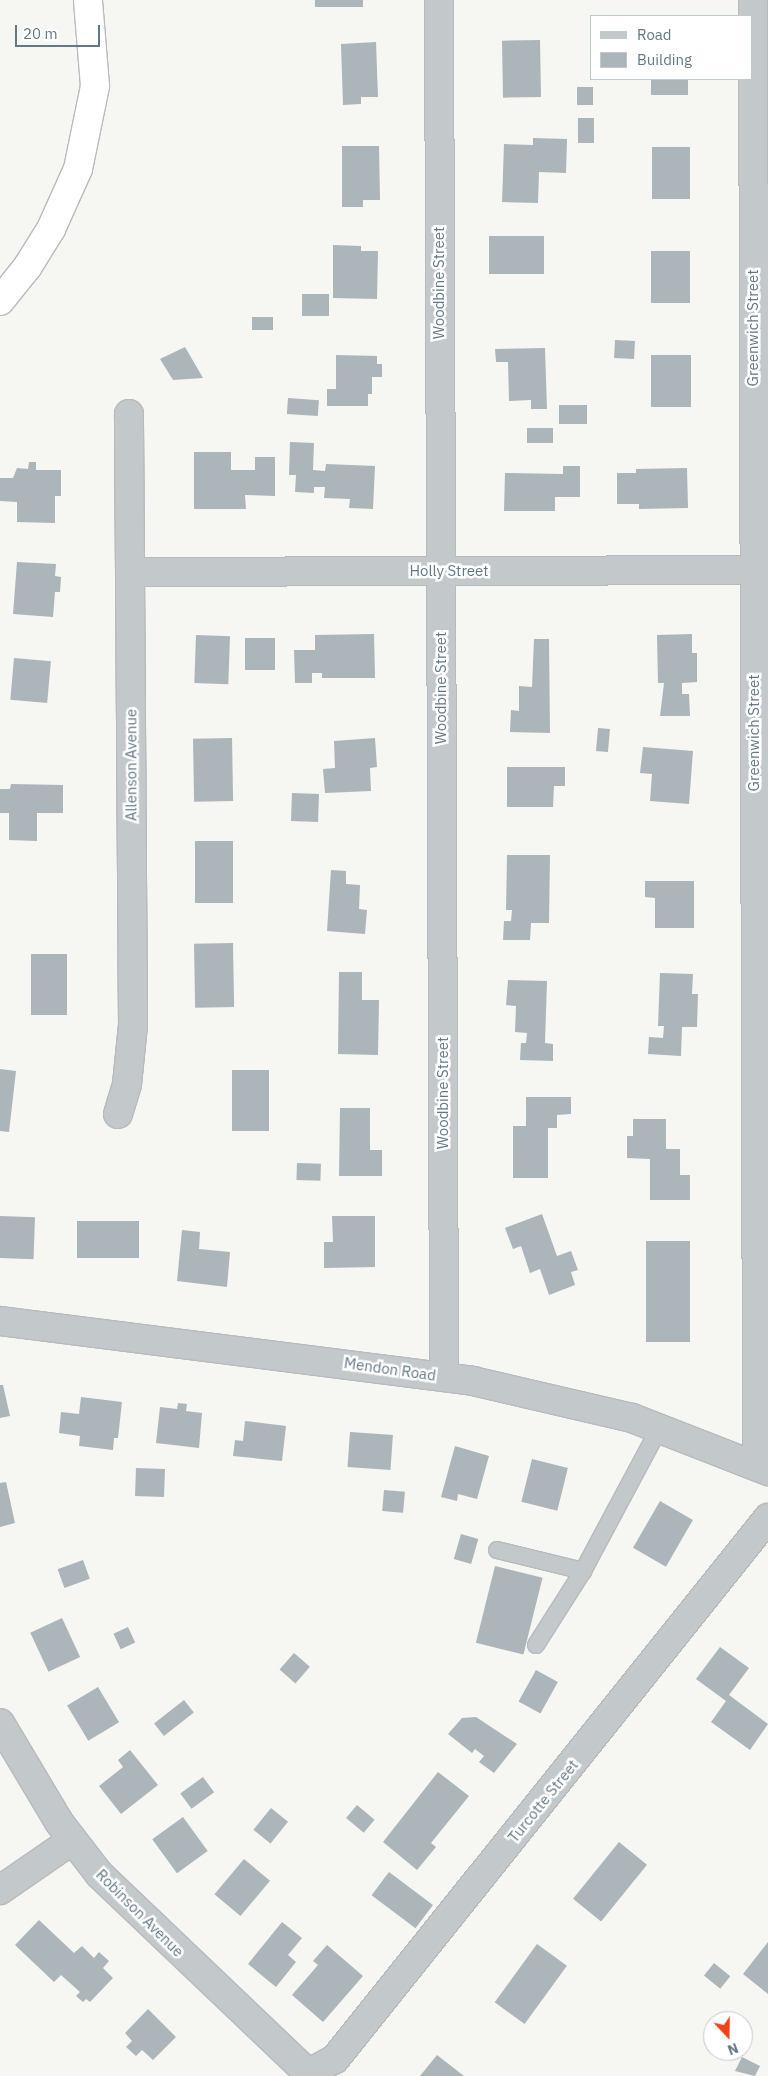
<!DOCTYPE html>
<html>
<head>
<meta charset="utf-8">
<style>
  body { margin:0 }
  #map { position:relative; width:768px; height:2076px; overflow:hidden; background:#f6f6f2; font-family:"IBM Plex Sans",sans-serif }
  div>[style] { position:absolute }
  .building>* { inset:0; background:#acb5ba; transform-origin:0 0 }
  .roads { filter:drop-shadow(1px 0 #b7bbbe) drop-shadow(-1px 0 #b7bbbe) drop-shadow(0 1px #b7bbbe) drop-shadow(0 -1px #b7bbbe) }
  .service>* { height:16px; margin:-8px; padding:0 8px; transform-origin:8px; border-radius:8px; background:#c3c8cb }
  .minor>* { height:28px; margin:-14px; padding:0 14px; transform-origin:14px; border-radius:14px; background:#c3c8cb }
  .tertiary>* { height:28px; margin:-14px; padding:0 14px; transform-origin:14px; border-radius:14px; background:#c3c8cb }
  .motorway>* { height:28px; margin:-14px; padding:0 14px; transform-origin:14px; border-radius:14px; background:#fff }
  span { translate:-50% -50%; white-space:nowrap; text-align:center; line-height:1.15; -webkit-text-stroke:5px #fff; paint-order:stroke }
  .street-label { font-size:15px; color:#637886 }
  .legend { position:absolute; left:590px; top:15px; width:162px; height:65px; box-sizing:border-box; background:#fff; border:1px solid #c1c9cf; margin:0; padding:6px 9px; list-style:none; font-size:15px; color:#637886 }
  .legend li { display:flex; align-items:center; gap:10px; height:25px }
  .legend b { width:25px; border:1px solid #c1c9cf }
  .north { position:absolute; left:703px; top:2011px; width:50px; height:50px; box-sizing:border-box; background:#fff; border:1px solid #c1c9cf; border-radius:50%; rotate:159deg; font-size:14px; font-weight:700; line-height:20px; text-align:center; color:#637886 }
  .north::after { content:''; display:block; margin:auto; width:18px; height:22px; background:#f04219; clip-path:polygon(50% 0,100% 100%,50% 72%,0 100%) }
  .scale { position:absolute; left:15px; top:25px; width:85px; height:22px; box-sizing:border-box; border:2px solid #637886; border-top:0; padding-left:6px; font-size:15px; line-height:18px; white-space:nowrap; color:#637886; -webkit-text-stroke:4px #fff; paint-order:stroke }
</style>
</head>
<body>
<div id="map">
  <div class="building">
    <i style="left:315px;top:0;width:48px;height:7px"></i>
    <i style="left:540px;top:40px;width:57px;height:38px;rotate:89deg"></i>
    <i style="clip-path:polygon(376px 42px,378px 97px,361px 97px,361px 104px,343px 105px,341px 44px)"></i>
    <i style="left:651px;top:79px;width:37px;height:16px"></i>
    <i style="left:577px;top:87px;width:16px;height:18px"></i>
    <i style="left:578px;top:118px;width:16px;height:25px"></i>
    <i style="clip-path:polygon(533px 138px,567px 139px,566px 173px,539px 172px,538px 203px,502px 202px,504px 144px,533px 145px)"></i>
    <i style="clip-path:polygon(342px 146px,379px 146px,380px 200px,363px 200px,363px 207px,342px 207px)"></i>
    <i style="left:652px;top:147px;width:38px;height:52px"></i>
    <i style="left:489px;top:236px;width:55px;height:38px"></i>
    <i style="clip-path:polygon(333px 245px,361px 246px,361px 251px,378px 251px,377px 299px,333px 298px)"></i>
    <i style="left:651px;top:251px;width:39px;height:52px"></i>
    <i style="left:329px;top:294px;width:22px;height:27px;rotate:90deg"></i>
    <i style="left:252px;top:317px;width:21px;height:13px"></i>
    <i style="left:615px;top:340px;width:20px;height:18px;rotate:3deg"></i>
    <i style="clip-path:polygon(185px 347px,203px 378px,173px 380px,160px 359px)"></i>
    <i style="clip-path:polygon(545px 348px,547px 409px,531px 409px,531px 400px,509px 401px,508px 362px,496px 362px,495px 349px)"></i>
    <i style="clip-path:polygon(336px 355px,377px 356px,377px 364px,382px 364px,382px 377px,372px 377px,372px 394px,368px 394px,368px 406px,327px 406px,327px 389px,336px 389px)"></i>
    <i style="left:651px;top:355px;width:40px;height:52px"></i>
    <i style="left:288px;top:398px;width:31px;height:16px;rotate:4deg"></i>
    <i style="left:559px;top:405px;width:28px;height:19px"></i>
    <i style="left:527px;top:428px;width:26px;height:15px"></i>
    <i style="clip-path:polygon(290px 442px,314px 443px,313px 470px,325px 471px,326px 464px,375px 466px,373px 509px,349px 508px,350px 499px,324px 498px,325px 487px,314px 487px,314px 493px,295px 492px,296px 475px,289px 475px)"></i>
    <i style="clip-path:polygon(194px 452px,231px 452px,231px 470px,255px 470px,255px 457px,275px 457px,275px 496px,245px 495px,246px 509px,194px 509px)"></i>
    <i style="clip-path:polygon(29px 462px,36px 462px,36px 470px,61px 470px,61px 496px,55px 496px,55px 523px,17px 522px,17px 502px,0 501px,0 478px,13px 478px,17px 468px,28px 469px)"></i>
    <i style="clip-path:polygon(563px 466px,580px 466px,580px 497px,555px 497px,555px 511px,504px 511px,505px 473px,563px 474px)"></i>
    <i style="clip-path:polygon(687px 468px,688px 508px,639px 509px,639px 504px,617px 504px,617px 473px,636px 473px,636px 469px)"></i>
    <i style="clip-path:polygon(17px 562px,56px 564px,55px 576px,61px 577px,60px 592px,55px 592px,53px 617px,13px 614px)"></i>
    <i style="clip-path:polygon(374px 634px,375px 678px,322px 678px,322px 673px,312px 673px,312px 683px,295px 683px,294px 650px,315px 650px,315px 635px)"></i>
    <i style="clip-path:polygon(692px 634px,692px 653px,697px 653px,697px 682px,682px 683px,682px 694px,689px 694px,690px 716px,660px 716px,664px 683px,658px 683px,657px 635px)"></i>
    <i style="left:196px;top:635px;width:34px;height:48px;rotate:2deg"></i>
    <i style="left:245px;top:638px;width:30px;height:32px"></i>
    <i style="clip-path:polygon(534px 639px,549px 639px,550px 733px,510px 732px,511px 710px,519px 711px,519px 686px,532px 687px)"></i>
    <i style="left:14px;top:658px;width:37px;height:42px;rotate:5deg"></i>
    <i style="left:598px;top:728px;width:12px;height:23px;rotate:5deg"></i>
    <i style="left:232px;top:738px;width:63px;height:39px;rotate:89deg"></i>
    <i style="clip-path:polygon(375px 738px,377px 767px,370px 768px,371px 791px,325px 793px,323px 769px,335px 768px,334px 741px)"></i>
    <i style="clip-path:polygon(643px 747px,693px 751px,689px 804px,650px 801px,652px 774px,640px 773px)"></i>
    <i style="clip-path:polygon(507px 767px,565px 767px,565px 786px,554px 786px,553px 807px,507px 807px)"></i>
    <i style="clip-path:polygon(11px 784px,63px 785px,63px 813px,37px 813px,37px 841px,9px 840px,9px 813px,0 813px,0 789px,10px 789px)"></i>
    <i style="left:292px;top:793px;width:27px;height:28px;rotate:2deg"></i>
    <i style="left:195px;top:841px;width:38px;height:62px"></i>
    <i style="clip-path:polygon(507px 855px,550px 855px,549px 923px,531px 923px,530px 940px,503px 940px,504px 921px,511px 921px,512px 910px,506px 910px)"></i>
    <i style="clip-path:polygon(331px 870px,346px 871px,346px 884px,360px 885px,359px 909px,367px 910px,365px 934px,327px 931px)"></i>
    <i style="clip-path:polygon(645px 881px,694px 881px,694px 928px,655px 928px,655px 898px,645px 897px)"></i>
    <i style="left:233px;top:943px;width:64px;height:39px;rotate:89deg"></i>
    <i style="left:67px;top:954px;width:61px;height:36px;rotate:90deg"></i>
    <i style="clip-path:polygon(339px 972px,362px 972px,362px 1000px,379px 1000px,378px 1055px,338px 1054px)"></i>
    <i style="clip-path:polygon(660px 973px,693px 974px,692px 994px,698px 994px,697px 1027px,682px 1027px,681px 1056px,648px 1054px,649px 1037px,663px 1038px,664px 1026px,658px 1026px)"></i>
    <i style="clip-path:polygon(508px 980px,547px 981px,545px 1043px,553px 1044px,553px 1061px,520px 1060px,521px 1043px,526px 1043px,527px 1033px,515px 1032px,516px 1006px,506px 1005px)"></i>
    <i style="clip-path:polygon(0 1069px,16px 1071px,9px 1132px,0 1131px)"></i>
    <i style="left:232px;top:1070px;width:37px;height:61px"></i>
    <i style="clip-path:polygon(526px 1097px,571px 1097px,571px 1114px,557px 1115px,557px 1128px,548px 1128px,548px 1178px,513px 1178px,513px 1126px,526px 1126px)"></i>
    <i style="clip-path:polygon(340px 1108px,370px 1108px,370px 1150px,382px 1150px,382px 1176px,339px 1176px)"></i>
    <i style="clip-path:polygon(633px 1119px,666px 1119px,666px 1149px,680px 1149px,680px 1175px,690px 1175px,690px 1200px,650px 1200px,650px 1159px,627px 1158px,627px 1136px,633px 1136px)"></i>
    <i style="left:297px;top:1163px;width:24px;height:17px;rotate:2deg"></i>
    <i style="clip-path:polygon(542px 1214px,557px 1256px,571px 1251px,578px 1270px,571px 1272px,575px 1285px,549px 1295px,540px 1269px,530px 1273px,521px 1246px,513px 1249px,505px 1228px)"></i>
    <i style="left:0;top:1216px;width:35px;height:42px;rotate:2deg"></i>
    <i style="clip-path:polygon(332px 1216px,375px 1216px,375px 1267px,324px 1268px,324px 1242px,333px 1242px)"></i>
    <i style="left:139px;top:1221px;width:37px;height:62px;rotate:90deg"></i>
    <i style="clip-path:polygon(182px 1230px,200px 1232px,199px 1249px,230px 1252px,227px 1287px,177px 1281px)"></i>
    <i style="left:646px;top:1241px;width:44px;height:101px"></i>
    <i style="clip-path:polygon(0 1385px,3px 1385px,10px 1416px,0 1418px)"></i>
    <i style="clip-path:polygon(81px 1397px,122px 1402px,118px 1438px,114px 1438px,113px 1450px,79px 1446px,80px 1436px,59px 1433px,61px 1412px,79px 1414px)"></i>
    <i style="clip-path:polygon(178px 1403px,187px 1404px,186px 1411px,202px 1413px,199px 1448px,156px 1443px,160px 1407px,177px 1409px)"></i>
    <i style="clip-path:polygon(245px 1421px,286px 1426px,282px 1461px,233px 1456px,235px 1440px,243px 1441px)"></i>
    <i style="left:350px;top:1432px;width:43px;height:35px;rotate:4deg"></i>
    <i style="clip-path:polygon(455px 1446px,489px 1456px,477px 1499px,458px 1494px,457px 1501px,441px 1497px)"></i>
    <i style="left:532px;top:1459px;width:37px;height:44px;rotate:14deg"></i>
    <i style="left:136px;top:1468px;width:29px;height:28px;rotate:2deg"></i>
    <i style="clip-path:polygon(6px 1482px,15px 1523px,0 1527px,0 1483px)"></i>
    <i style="left:384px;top:1490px;width:21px;height:21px;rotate:5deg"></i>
    <i style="left:660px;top:1501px;width:38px;height:54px;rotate:30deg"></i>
    <i style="left:461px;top:1534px;width:18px;height:26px;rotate:16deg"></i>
    <i style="left:83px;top:1560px;width:20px;height:27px;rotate:70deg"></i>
    <i style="left:495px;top:1566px;width:49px;height:79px;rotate:14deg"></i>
    <i style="left:62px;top:1618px;width:43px;height:35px;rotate:65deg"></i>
    <i style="left:128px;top:1627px;width:17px;height:16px;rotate:65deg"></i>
    <i style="clip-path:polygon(720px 1647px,749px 1668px,729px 1695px,768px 1724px,750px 1750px,711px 1722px,726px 1701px,696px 1679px)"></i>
    <i style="left:294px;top:1653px;width:21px;height:22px;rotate:41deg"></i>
    <i style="left:536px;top:1670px;width:25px;height:36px;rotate:29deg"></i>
    <i style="left:98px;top:1687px;width:41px;height:36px;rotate:59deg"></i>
    <i style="left:184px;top:1700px;width:16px;height:38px;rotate:52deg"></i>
    <i style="clip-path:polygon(476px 1717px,517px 1744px,494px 1773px,479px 1762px,484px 1756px,475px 1749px,472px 1753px,448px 1734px,462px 1718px)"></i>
    <i style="clip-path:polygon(130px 1750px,158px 1785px,121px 1814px,99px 1786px,123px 1767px,118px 1760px)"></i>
    <i style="clip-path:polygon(438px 1772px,469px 1796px,431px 1843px,436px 1847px,417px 1870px,383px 1842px)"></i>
    <i style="left:203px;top:1777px;width:19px;height:28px;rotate:54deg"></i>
    <i style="left:357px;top:1805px;width:23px;height:17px;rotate:40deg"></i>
    <i style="left:271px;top:1808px;width:22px;height:28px;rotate:39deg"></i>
    <i style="left:183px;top:1817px;width:42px;height:38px;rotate:54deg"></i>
    <i style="left:619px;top:1842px;width:36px;height:73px;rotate:39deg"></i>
    <i style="left:244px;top:1859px;width:34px;height:46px;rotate:40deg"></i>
    <i style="left:389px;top:1872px;width:55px;height:29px;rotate:37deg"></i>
    <i style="clip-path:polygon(39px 1920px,74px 1953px,82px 1946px,94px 1958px,99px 1952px,109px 1961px,103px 1968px,113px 1978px,90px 2002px,86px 1999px,83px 2002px,76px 1996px,80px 1992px,61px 1975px,54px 1982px,15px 1945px)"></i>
    <i style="clip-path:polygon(282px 1922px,302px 1938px,288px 1955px,296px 1962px,276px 1987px,248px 1964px)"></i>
    <i style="clip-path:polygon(768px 1942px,768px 1994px,743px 1974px)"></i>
    <i style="left:537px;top:1944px;width:37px;height:72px;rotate:36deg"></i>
    <i style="clip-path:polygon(327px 1945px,363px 1976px,323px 2022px,292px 1995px,318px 1965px,313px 1961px)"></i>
    <i style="left:714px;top:1963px;width:21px;height:16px;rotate:39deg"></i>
    <i style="clip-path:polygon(148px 2009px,176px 2037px,153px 2060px,142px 2050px,136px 2056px,126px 2047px,132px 2041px,125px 2033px)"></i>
    <i style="clip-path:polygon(437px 2055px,464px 2076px,420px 2076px)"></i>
    <i style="clip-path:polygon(742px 2057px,760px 2066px,755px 2076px,735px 2071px)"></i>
  </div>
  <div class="roads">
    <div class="service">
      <i style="left:497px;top:1550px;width:89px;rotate:13.7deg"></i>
      <i style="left:536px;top:1645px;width:88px;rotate:-57.6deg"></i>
      <i style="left:583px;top:1571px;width:163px;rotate:-61.9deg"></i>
    </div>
    <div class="minor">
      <i style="left:439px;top:0;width:1376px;rotate:89.79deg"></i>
      <i style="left:753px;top:0;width:1466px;rotate:89.84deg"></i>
      <i style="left:130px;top:572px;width:638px;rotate:-0.18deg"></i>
      <i style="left:118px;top:1114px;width:31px;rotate:-73deg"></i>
      <i style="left:127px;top:1084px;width:59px;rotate:-84.2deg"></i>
      <i style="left:133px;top:1025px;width:611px;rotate:-90.38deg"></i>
      <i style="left:0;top:1723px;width:115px;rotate:59.2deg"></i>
      <i style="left:59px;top:1822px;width:66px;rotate:52.4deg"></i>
      <i style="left:99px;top:1874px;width:293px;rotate:43.6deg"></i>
      <i style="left:0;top:1890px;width:86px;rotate:-34.6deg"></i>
      <i style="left:304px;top:2076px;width:35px;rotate:-29deg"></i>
      <i style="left:335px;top:2059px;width:693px;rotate:-51.33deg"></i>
    </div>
    <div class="tertiary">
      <i style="left:0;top:1321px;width:477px;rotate:7.2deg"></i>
      <i style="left:473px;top:1381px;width:163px;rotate:13.1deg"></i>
      <i style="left:632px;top:1418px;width:146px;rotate:21.3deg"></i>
    </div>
    <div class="motorway">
      <i style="left:0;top:301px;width:45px;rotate:-51.3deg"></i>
      <i style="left:28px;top:266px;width:44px;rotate:-58.1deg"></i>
      <i style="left:51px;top:229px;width:66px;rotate:-65.8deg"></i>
      <i style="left:78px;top:169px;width:85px;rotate:-78.4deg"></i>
      <i style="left:95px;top:86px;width:86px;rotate:-94.7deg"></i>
    </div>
  </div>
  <div class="street-label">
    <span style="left:439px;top:283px;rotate:-90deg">Woodbine Street</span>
    <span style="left:753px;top:328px;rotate:-90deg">Greenwich Street</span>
    <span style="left:449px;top:571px">Holly Street</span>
    <span style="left:441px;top:688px;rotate:-90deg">Woodbine Street</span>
    <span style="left:754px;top:733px;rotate:-90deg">Greenwich Street</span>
    <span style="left:131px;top:765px;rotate:-90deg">Allenson Avenue</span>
    <span style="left:443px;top:1093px;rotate:-90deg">Woodbine Street</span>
    <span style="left:390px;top:1369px;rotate:8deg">Mendon Road</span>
    <span style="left:543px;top:1801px;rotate:-51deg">Turcotte Street</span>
    <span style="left:140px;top:1913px;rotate:45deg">Robinson Avenue</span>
  </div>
  <ul class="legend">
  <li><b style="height:6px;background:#c3c8cb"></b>Road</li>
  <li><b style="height:14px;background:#acb5ba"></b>Building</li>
  </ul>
  <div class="north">N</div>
  <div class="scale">20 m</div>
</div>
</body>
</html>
